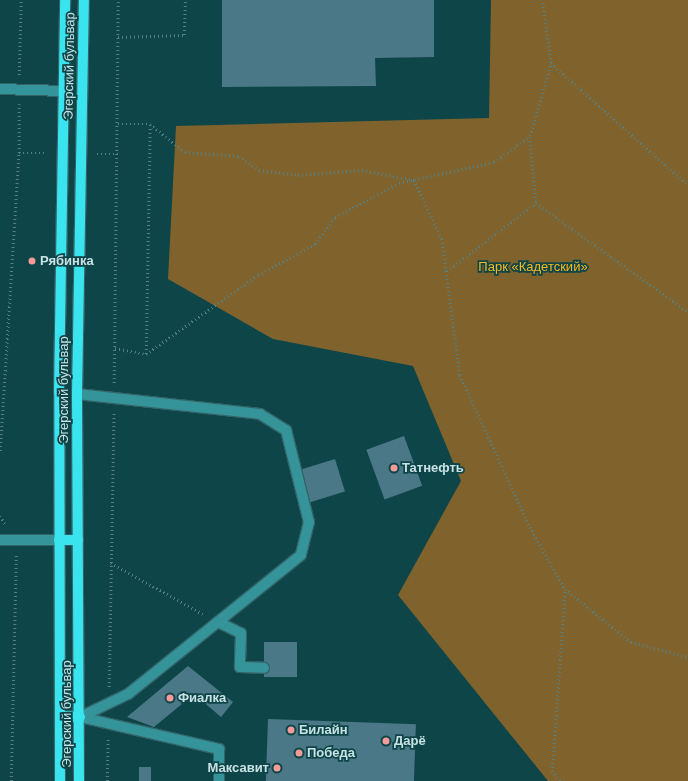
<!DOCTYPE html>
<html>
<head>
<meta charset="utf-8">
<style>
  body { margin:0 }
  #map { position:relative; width:688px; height:781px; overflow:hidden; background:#0e4549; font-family:Arial,sans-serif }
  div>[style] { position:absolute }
  .forest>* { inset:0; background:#7f622c }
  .building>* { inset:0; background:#4b7887; transform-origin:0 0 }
  .path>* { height:2.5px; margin-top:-1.25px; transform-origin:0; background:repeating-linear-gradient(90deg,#548083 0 1px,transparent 0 4px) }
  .roads { filter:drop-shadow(1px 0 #336468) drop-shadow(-1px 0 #336468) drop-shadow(0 1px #336468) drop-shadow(0 -1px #336468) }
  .minor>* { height:10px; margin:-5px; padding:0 5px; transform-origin:5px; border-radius:5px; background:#35949a }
  .major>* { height:10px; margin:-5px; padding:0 5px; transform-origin:5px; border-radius:5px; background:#3ae4ef }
  .dots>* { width:11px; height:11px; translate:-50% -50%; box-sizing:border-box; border:2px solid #0e4549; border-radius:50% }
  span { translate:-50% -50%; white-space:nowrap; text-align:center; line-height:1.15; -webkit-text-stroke:3.5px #0e4549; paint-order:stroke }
  .street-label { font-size:13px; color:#c8e2e4 }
  .poi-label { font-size:13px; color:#c8e2e4; font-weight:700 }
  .left { translate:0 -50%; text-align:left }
  .right { translate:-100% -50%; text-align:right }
  .park-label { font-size:13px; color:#fab81c }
</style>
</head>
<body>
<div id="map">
  <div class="forest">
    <i style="clip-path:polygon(491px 0,688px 0,688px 781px,548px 781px,398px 595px,461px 481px,413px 366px,273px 339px,168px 279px,176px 126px,489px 118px)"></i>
  </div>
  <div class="building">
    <i style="clip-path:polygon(222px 0,434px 0,434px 57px,375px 58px,376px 86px,222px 87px)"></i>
    <i style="left:404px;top:436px;width:53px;height:40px;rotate:70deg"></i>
    <i style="left:335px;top:459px;width:34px;height:45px;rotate:73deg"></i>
    <i style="left:264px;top:642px;width:33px;height:35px"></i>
    <i style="clip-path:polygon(188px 666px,233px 702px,221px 717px,194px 694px,154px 727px,127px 717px)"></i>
    <i style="left:268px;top:719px;width:148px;height:62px;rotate:2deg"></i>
    <i style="left:139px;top:767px;width:12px;height:14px"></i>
  </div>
  <div class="path">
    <i style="left:118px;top:37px;width:66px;rotate:-1.7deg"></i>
    <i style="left:184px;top:35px;width:35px;rotate:-88deg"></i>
    <i style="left:551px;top:63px;width:183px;rotate:41.7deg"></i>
    <i style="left:19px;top:75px;width:75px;rotate:-88.5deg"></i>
    <i style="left:118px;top:124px;width:32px"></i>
    <i style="left:150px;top:124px;width:45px;rotate:38.7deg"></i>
    <i style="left:185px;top:152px;width:54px;rotate:4.2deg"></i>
    <i style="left:239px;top:156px;width:24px;rotate:35deg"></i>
    <i style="left:259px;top:170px;width:39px;rotate:7deg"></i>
    <i style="left:298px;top:175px;width:64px;rotate:-4.5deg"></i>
    <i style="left:362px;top:170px;width:53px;rotate:10.9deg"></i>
    <i style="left:414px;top:180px;width:65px;rotate:64.6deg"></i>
    <i style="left:442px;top:239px;width:137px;rotate:82.5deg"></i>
    <i style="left:460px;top:375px;width:167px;rotate:65.3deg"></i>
    <i style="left:530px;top:527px;width:71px;rotate:60.6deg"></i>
    <i style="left:565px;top:589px;width:85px;rotate:38.8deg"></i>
    <i style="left:631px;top:642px;width:59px;rotate:14.7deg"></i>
    <i style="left:530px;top:137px;width:66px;rotate:84.8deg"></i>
    <i style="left:536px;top:203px;width:187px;rotate:35.6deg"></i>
    <i style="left:19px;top:153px;width:27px"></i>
    <i style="left:97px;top:154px;width:21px"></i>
    <i style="left:447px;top:271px;width:112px;rotate:-37.4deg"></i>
    <i style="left:115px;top:348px;width:32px;rotate:11deg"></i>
    <i style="left:146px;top:354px;width:137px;rotate:-35.2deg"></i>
    <i style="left:258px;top:275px;width:65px;rotate:-28.5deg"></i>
    <i style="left:315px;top:244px;width:34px;rotate:-53deg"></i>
    <i style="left:335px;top:217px;width:72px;rotate:-28deg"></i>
    <i style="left:399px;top:183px;width:97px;rotate:-12.5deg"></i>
    <i style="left:494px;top:162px;width:44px;rotate:-35.8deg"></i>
    <i style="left:530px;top:136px;width:76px;rotate:-74deg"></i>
    <i style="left:551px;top:63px;width:64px;rotate:-98.1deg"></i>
    <i style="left:146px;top:354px;width:229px;rotate:-89deg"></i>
    <i style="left:114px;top:383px;width:383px;rotate:-89.4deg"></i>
    <i style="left:0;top:451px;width:299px;rotate:-86.4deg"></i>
    <i style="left:19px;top:153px;width:49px;rotate:-90deg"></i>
    <i style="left:0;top:516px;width:11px;rotate:56deg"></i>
    <i style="left:111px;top:563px;width:105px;rotate:29deg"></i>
    <i style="left:109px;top:687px;width:275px;rotate:-89deg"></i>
    <i style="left:11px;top:781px;width:227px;rotate:-88.7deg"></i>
    <i style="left:107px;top:781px;width:43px;rotate:-88.7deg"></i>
    <i style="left:560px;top:781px;width:12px;rotate:-132deg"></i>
    <i style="left:552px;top:772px;width:183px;rotate:-85.9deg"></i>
  </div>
  <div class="roads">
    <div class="minor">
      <i style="left:0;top:89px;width:64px;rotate:1.8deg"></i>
      <i style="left:77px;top:394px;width:184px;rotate:6.2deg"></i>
      <i style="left:260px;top:414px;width:31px;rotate:32deg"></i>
      <i style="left:286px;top:430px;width:95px;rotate:76deg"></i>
      <i style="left:309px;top:522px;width:34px;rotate:104deg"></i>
      <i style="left:301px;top:555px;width:222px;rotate:141.2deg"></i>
      <i style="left:128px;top:694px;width:53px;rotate:154.4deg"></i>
      <i style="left:0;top:540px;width:59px"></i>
      <i style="left:218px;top:622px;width:25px;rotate:26deg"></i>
      <i style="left:241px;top:633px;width:34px;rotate:92deg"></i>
      <i style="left:240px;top:667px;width:24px;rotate:2deg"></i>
      <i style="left:80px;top:717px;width:143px;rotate:13deg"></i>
      <i style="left:219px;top:749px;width:32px;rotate:90deg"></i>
    </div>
    <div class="major">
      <i style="left:59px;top:540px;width:19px"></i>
      <i style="left:60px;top:716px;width:20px;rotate:3deg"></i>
      <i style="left:60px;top:781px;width:389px;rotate:-90.1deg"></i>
      <i style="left:59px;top:392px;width:392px;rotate:-89.1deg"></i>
      <i style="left:79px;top:781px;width:387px;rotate:-90.3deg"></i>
      <i style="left:77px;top:394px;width:394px;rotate:-89deg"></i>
    </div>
  </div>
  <div class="dots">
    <i style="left:32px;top:261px;background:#f59b99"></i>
    <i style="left:394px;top:468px;background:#f59b99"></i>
    <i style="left:170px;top:698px;background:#f59b99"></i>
    <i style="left:291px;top:730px;background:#f59b99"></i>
    <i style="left:386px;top:741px;background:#f59b99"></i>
    <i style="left:299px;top:753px;background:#f59b99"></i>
    <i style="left:277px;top:768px;background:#f59b99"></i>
  </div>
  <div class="street-label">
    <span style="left:70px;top:66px;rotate:-89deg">Эгерский бульвар</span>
    <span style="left:64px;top:390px;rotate:-90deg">Эгерский бульвар</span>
    <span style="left:67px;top:714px;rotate:-90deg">Эгерский бульвар</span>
  </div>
  <div class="poi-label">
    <span class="left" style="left:40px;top:261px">Рябинка</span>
    <span class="left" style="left:402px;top:468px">Татнефть</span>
    <span class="left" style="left:178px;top:698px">Фиалка</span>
    <span class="left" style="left:299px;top:730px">Билайн</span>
    <span class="left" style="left:394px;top:741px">Дарё</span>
    <span class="left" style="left:307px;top:753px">Победа</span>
    <span class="right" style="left:269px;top:768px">Максавит</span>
  </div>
  <div class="park-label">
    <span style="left:533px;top:267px">Парк «Кадетский»</span>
  </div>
</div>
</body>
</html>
